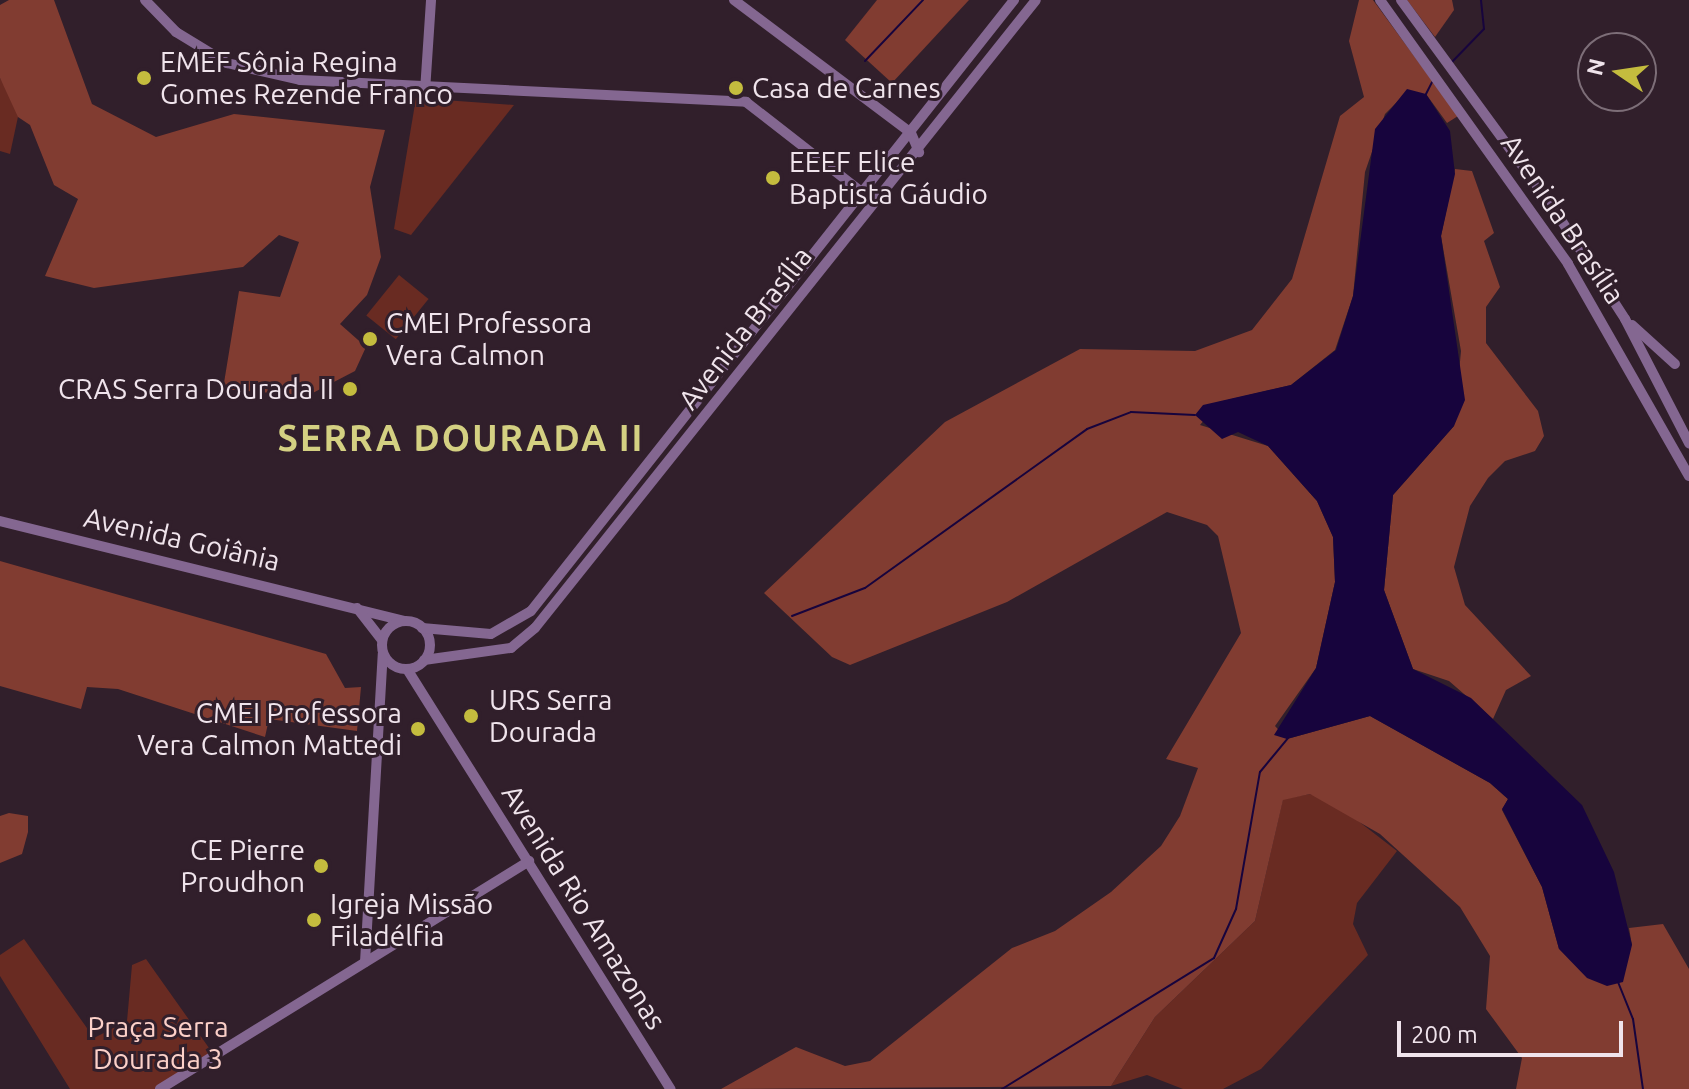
<!DOCTYPE html>
<html>
<head>
<meta charset="utf-8">
<style>
  body { margin:0 }
  #map { position:relative; width:1689px; height:1089px; overflow:hidden; background:#311f2b; font-family:Ubuntu,sans-serif }
  div>[style] { position:absolute }
  .green>* { inset:0; background:#692b22; transform-origin:0 0 }
  .forest>* { inset:0; background:#813c31 }
  .water>* { inset:0; background:#17043d }
  .stream>* { height:2px; margin:-1px; padding:0 1px; transform-origin:1px; border-radius:1px; background:#17043d }
  .tertiary>* { height:10px; margin:-5px; padding:0 5px; transform-origin:5px; border-radius:5px; background:#846791 }
  .tertiary>.ring { margin:-5px; padding:0; box-sizing:content-box; background:none; border:10px solid #846791; border-radius:50% }
  .dots>* { width:22px; height:22px; translate:-50% -50%; box-sizing:border-box; border:4px solid #311f2b; border-radius:50% }
  span { translate:-50% -50%; white-space:nowrap; text-align:center; line-height:1.15; -webkit-text-stroke:6px #311f2b; paint-order:stroke }
  .poi-label { font-size:28px; color:#f0e4ec }
  .left { translate:0 -50%; text-align:left }
  .right { translate:-100% -50%; text-align:right }
  .street-label { font-size:28px; color:#f0e4ec }
  .park-label { font-size:28px; color:#fcd0c8 }
  .district-label { font-size:36px; color:#d4d082; font-weight:700; letter-spacing:2px }
  .north { position:absolute; left:1577px; top:32px; width:80px; height:80px; box-sizing:border-box; background:#311f2b; border:2px solid #7d6e78; border-radius:50%; rotate:283deg; font-size:22px; font-weight:700; line-height:32px; text-align:center; color:#f0e4ec }
  .north::after { content:''; display:block; margin:auto; width:28px; height:36px; background:#c4bc3e; clip-path:polygon(50% 0,100% 100%,50% 72%,0 100%) }
  .scale { position:absolute; left:1397px; top:1021px; width:226px; height:36px; box-sizing:border-box; border:4px solid #f0e4ec; border-top:0; padding-left:10px; font-size:24px; line-height:28px; white-space:nowrap; color:#f0e4ec; -webkit-text-stroke:6px #311f2b; paint-order:stroke }
</style>
</head>
<body>
<div id="map">
  <div class="green">
    <i style="clip-path:polygon(0 78px,19px 112px,10px 154px,0 151px)"></i>
    <i style="clip-path:polygon(416px 98px,514px 105px,411px 235px,394px 229px)"></i>
    <i style="left:399px;top:275px;width:38px;height:52px;rotate:39deg"></i>
    <i style="clip-path:polygon(1310px 794px,1331px 800px,1397px 851px,1357px 903px,1353px 924px,1368px 955px,1261px 1069px,1223px 1089px,1183px 1089px,1147px 1075px,1111px 1086px,1155px 1017px,1255px 921px,1283px 799px)"></i>
    <i style="clip-path:polygon(24px 939px,94px 1038px,127px 1021px,132px 965px,146px 959px,214px 1055px,155px 1089px,70px 1089px,0 976px,0 955px)"></i>
  </div>
  <div class="forest">
    <i style="clip-path:polygon(9px 0,54px 0,92px 104px,156px 137px,234px 114px,385px 130px,370px 187px,381px 257px,367px 295px,340px 324px,366px 347px,355px 371px,307px 396px,223px 389px,239px 291px,280px 297px,299px 242px,279px 235px,243px 267px,94px 288px,45px 276px,78px 199px,54px 185px,30px 125px,18px 117px,0 78px,0 5px)"></i>
    <i style="clip-path:polygon(877px 0,969px 0,892px 83px,845px 40px)"></i>
    <i style="clip-path:polygon(1359px 0,1373px 0,1458px 116px,1447px 123px,1426px 94px,1401px 98px,1385px 114px,1365px 172px,1353px 296px,1335px 350px,1291px 385px,1219px 402px,1200px 425px,1268px 446px,1317px 501px,1333px 537px,1335px 582px,1316px 668px,1275px 726px,1287px 739px,1370px 716px,1490px 783px,1508px 799px,1502px 810px,1542px 887px,1559px 949px,1632px 945px,1629px 928px,1663px 924px,1689px 969px,1689px 1089px,1516px 1089px,1522px 1058px,1486px 1009px,1490px 956px,1460px 907px,1380px 834px,1310px 794px,1283px 800px,1255px 921px,1155px 1017px,1111px 1086px,721px 1089px,796px 1047px,845px 1066px,870px 1061px,1012px 948px,1055px 931px,1111px 892px,1161px 846px,1180px 816px,1198px 768px,1166px 759px,1241px 633px,1218px 536px,1207px 525px,1167px 512px,1007px 602px,850px 665px,832px 657px,764px 593px,945px 422px,1080px 349px,1195px 351px,1252px 330px,1292px 279px,1340px 116px,1364px 97px,1349px 41px)"></i>
    <i style="clip-path:polygon(1407px 0,1452px 0,1454px 10px,1435px 37px)"></i>
    <i style="clip-path:polygon(1455px 169px,1472px 171px,1494px 233px,1484px 241px,1500px 287px,1486px 307px,1486px 343px,1538px 411px,1544px 436px,1535px 451px,1505px 461px,1488px 478px,1470px 506px,1454px 567px,1465px 605px,1531px 676px,1506px 690px,1493px 719px,1449px 681px,1413px 669px,1384px 590px,1393px 495px,1454px 426px,1461px 351px,1441px 236px)"></i>
    <i style="clip-path:polygon(0 561px,326px 654px,345px 688px,361px 687px,357px 731px,269px 719px,265px 737px,118px 689px,87px 687px,81px 709px,0 686px)"></i>
    <i style="clip-path:polygon(9px 813px,28px 816px,28px 832px,22px 854px,0 863px,0 816px)"></i>
  </div>
  <div class="water">
    <i style="clip-path:polygon(1407px 89px,1426px 94px,1450px 131px,1455px 174px,1441px 236px,1465px 400px,1454px 426px,1393px 495px,1384px 590px,1413px 669px,1471px 698px,1582px 805px,1614px 872px,1632px 945px,1623px 982px,1607px 986px,1587px 978px,1559px 949px,1542px 887px,1502px 809px,1508px 799px,1490px 783px,1370px 716px,1287px 739px,1274px 735px,1316px 668px,1335px 582px,1333px 537px,1317px 501px,1268px 446px,1238px 432px,1222px 439px,1195px 415px,1203px 405px,1291px 385px,1336px 350px,1353px 296px,1375px 129px)"></i>
  </div>
  <div class="stream">
    <i style="left:865px;top:61px;width:84px;rotate:-46.4deg"></i>
    <i style="left:1451px;top:63px;width:47px;rotate:-45.9deg"></i>
    <i style="left:1484px;top:29px;width:29px;rotate:-96deg"></i>
    <i style="left:1426px;top:94px;width:13px;rotate:-63deg"></i>
    <i style="left:792px;top:616px;width:78px;rotate:-21deg"></i>
    <i style="left:865px;top:588px;width:273px;rotate:-35.6deg"></i>
    <i style="left:1087px;top:429px;width:47px;rotate:-21.1deg"></i>
    <i style="left:1131px;top:412px;width:64px;rotate:2.7deg"></i>
    <i style="left:1618px;top:982px;width:40px;rotate:68deg"></i>
    <i style="left:1633px;top:1019px;width:71px;rotate:81.9deg"></i>
    <i style="left:1002px;top:1089px;width:249px;rotate:-31.7deg"></i>
    <i style="left:1214px;top:958px;width:54px;rotate:-65.8deg"></i>
    <i style="left:1236px;top:909px;width:139px;rotate:-80.1deg"></i>
    <i style="left:1260px;top:772px;width:44px;rotate:-50.5deg"></i>
  </div>
  <div class="tertiary">
    <i style="left:145px;top:0;width:45px;rotate:45.9deg"></i>
    <i style="left:176px;top:32px;width:60px;rotate:31.3deg"></i>
    <i style="left:227px;top:63px;width:75px;rotate:13.1deg"></i>
    <i style="left:300px;top:80px;width:447px;rotate:2.8deg"></i>
    <i style="left:746px;top:102px;width:148px;rotate:37.9deg"></i>
    <i style="left:863px;top:193px;width:19px;rotate:9deg"></i>
    <i style="left:734px;top:0;width:221px;rotate:36.9deg"></i>
    <i style="left:911px;top:133px;width:21px;rotate:67deg"></i>
    <i style="left:1380px;top:0;width:324px;rotate:54.5deg"></i>
    <i style="left:1568px;top:264px;width:244px;rotate:60.3deg"></i>
    <i style="left:1401px;top:0;width:255px;rotate:53.8deg"></i>
    <i style="left:1552px;top:206px;width:135px;rotate:57.1deg"></i>
    <i style="left:1625px;top:319px;width:140px;rotate:62.7deg"></i>
    <i style="left:425px;top:91px;width:91px;rotate:-86.2deg"></i>
    <i style="left:1632px;top:325px;width:58px;rotate:42.2deg"></i>
    <i style="left:0;top:521px;width:416px;rotate:13.9deg"></i>
    <i style="left:357px;top:608px;width:41px;rotate:52deg"></i>
    <i class="ring" style="left:382px;top:621px;width:38px;height:38px"></i>
    <i style="left:422px;top:628px;width:69px;rotate:5deg"></i>
    <i style="left:491px;top:634px;width:46px;rotate:-29.9deg"></i>
    <i style="left:531px;top:611px;width:779px;rotate:-51.67deg"></i>
    <i style="left:424px;top:660px;width:88px;rotate:-7.9deg"></i>
    <i style="left:511px;top:648px;width:31px;rotate:-40deg"></i>
    <i style="left:535px;top:628px;width:803px;rotate:-51.42deg"></i>
    <i style="left:407px;top:669px;width:496px;rotate:57.9deg"></i>
    <i style="left:365px;top:962px;width:309px;rotate:-86.7deg"></i>
    <i style="left:160px;top:1089px;width:434px;rotate:-31.7deg"></i>
  </div>
  <div class="dots">
    <i style="left:144px;top:78px;background:#c4bc3e"></i>
    <i style="left:736px;top:88px;background:#c4bc3e"></i>
    <i style="left:773px;top:178px;background:#c4bc3e"></i>
    <i style="left:370px;top:339px;background:#c4bc3e"></i>
    <i style="left:350px;top:389px;background:#c4bc3e"></i>
    <i style="left:471px;top:716px;background:#c4bc3e"></i>
    <i style="left:418px;top:729px;background:#c4bc3e"></i>
    <i style="left:321px;top:866px;background:#c4bc3e"></i>
    <i style="left:314px;top:920px;background:#c4bc3e"></i>
  </div>
  <div class="poi-label">
    <span class="left" style="left:160px;top:78px">EMEF Sônia Regina<br>Gomes Rezende Franco</span>
    <span class="left" style="left:752px;top:88px">Casa de Carnes</span>
    <span class="left" style="left:789px;top:178px">EEEF Elice<br>Baptista Gáudio</span>
    <span class="left" style="left:386px;top:339px">CMEI Professora<br>Vera Calmon</span>
    <span class="right" style="left:334px;top:389px">CRAS Serra Dourada II</span>
    <span class="left" style="left:489px;top:716px">URS Serra<br>Dourada</span>
    <span class="right" style="left:402px;top:729px">CMEI Professora<br>Vera Calmon Mattedi</span>
    <span class="right" style="left:305px;top:866px">CE Pierre<br>Proudhon</span>
    <span class="left" style="left:330px;top:920px">Igreja Missão<br>Filadélfia</span>
  </div>
  <div class="street-label">
    <span style="left:1563px;top:219px;rotate:56deg">Avenida Brasília</span>
    <span style="left:745px;top:328px;rotate:-52deg">Avenida Brasília</span>
    <span style="left:182px;top:539px;rotate:13deg">Avenida Goiânia</span>
    <span style="left:584px;top:907px;rotate:58deg">Avenida Rio Amazonas</span>
  </div>
  <div class="park-label">
    <span style="left:158px;top:1043px">Praça Serra<br>Dourada 3</span>
  </div>
  <div class="district-label">
    <span style="left:461px;top:438px">SERRA DOURADA II</span>
  </div>
  <div class="north">N</div>
  <div class="scale">200 m</div>
</div>
</body>
</html>
